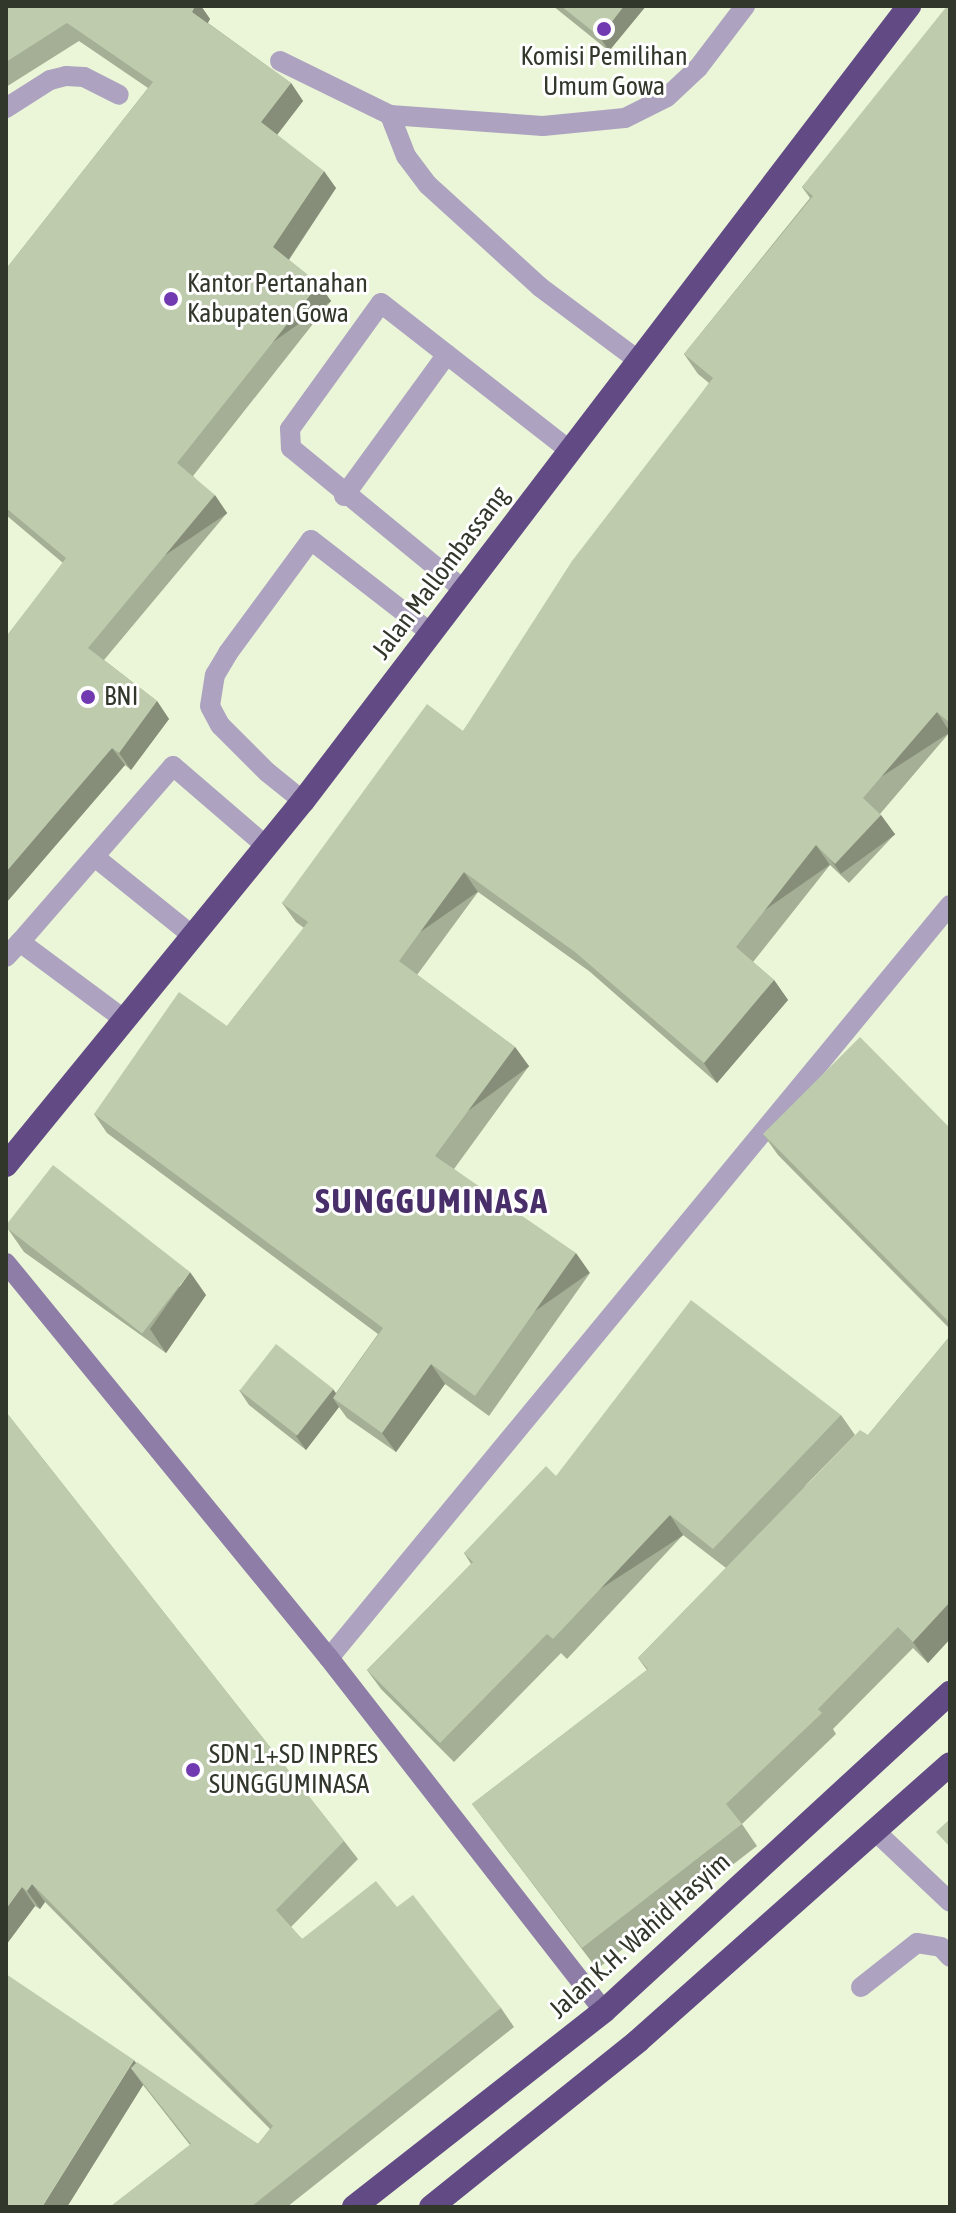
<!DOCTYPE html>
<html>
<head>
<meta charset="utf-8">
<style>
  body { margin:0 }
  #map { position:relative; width:956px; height:2213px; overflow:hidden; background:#eaf6d7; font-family:"Asap Condensed",sans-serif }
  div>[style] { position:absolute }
  .lane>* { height:20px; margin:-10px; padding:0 10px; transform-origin:10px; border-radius:10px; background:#ada3c0 }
  .street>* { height:20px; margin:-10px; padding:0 10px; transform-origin:10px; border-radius:10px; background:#ada3c0 }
  .secondary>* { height:20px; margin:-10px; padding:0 10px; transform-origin:10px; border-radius:10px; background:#8d7da7 }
  .highway>* { height:24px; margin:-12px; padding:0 12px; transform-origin:12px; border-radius:12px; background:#624a84 }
  .wall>* { inset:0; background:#a4af95 }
  .shaded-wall>* { inset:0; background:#868e79; transform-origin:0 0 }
  .building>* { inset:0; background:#bfcbad; transform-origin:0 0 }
  .dots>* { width:22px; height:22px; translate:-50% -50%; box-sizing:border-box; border:4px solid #fff; border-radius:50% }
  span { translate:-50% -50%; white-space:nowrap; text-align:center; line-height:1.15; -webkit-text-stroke:6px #fff; paint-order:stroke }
  .poi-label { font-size:26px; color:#32372b }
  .left { translate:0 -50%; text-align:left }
  .street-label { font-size:26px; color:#32372b }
  .district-label { font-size:34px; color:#492f6a; font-weight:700; letter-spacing:2px }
  .frame { position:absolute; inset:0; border:8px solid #32372b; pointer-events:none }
</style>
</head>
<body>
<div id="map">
  <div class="lane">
    <i style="left:344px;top:496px;width:175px;rotate:-54deg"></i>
    <i style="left:464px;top:590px;width:224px;rotate:-140.6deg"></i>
    <i style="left:291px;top:448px;width:19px;rotate:-93deg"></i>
    <i style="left:290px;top:429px;width:155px;rotate:-54.2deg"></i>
    <i style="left:381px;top:303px;width:239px;rotate:38deg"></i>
    <i style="left:303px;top:801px;width:46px;rotate:-141.1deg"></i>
    <i style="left:267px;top:772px;width:66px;rotate:-135deg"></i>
    <i style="left:220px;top:725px;width:21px;rotate:-118deg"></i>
    <i style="left:210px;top:706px;width:31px;rotate:-81deg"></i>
    <i style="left:215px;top:675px;width:26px;rotate:-59deg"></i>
    <i style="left:228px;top:653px;width:140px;rotate:-53.7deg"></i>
    <i style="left:311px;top:540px;width:152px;rotate:37.8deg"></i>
    <i style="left:96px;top:858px;width:124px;rotate:38.8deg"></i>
    <i style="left:6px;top:957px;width:21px;rotate:-47deg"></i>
    <i style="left:125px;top:1020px;width:131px;rotate:-143.4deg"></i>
    <i style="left:20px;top:942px;width:233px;rotate:-49deg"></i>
    <i style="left:173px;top:766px;width:123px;rotate:40.7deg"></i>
    <i style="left:861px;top:1987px;width:71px;rotate:-38.2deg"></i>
    <i style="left:917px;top:1943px;width:24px;rotate:9deg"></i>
    <i style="left:941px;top:1947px;width:13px;rotate:48deg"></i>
  </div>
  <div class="street">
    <i style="left:280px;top:61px;width:123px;rotate:26.1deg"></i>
    <i style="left:390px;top:115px;width:153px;rotate:4.1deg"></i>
    <i style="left:543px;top:126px;width:82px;rotate:-5.6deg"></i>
    <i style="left:625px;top:118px;width:47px;rotate:-26.6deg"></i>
    <i style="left:667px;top:97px;width:42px;rotate:-43.1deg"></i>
    <i style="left:698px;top:68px;width:78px;rotate:-52.8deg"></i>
    <i style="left:6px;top:108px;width:52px;rotate:-32.5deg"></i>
    <i style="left:50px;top:80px;width:16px;rotate:-14deg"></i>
    <i style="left:66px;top:76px;width:18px;rotate:3deg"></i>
    <i style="left:84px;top:77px;width:39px;rotate:27deg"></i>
    <i style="left:390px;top:115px;width:44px;rotate:68.7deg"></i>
    <i style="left:406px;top:156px;width:36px;rotate:53deg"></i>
    <i style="left:428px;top:185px;width:151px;rotate:42.3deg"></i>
    <i style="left:540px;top:287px;width:122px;rotate:36.7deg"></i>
    <i style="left:329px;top:1658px;width:976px;rotate:-50.49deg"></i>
    <i style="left:875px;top:1831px;width:103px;rotate:43.4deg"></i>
  </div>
  <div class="secondary">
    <i style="left:6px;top:1263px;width:510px;rotate:50.73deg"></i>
    <i style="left:329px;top:1658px;width:447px;rotate:52.1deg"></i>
  </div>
  <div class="highway">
    <i style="left:6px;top:1165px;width:470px;rotate:-50.8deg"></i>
    <i style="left:303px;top:801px;width:1000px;rotate:-52.68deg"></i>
    <i style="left:354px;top:2207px;width:318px;rotate:-38.1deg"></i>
    <i style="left:604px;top:2011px;width:470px;rotate:-42.6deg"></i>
    <i style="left:431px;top:2207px;width:265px;rotate:-38.7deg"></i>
    <i style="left:638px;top:2041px;width:417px;rotate:-41.6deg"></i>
  </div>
  <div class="wall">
    <i style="clip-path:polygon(6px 6px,201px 6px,210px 19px,208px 23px,291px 83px,303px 101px,277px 135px,336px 188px,289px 260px,319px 284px,331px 301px,193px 476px,227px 513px,104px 660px,157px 701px,169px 719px,131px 770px,125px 765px,6px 903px,6px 637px,63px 563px,6px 515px,6px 269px,148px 88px,79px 41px,6px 87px)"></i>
    <i style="clip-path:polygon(553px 6px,646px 6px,609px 51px)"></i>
    <i style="clip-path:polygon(950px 6px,950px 732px,880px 814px,895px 834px,849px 883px,830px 865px,753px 962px,774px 980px,788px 1000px,717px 1083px,589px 971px,478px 892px,417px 975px,515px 1047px,529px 1066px,454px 1169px,590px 1273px,489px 1416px,445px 1384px,396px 1452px,347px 1418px,339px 1407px,306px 1450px,249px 1405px,239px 1390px,336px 1393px,378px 1334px,107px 1133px,94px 1114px,227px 1026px,304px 928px,296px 922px,282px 903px,463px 731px,709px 383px,698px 374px,684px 354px,810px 198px,802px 187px)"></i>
    <i style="clip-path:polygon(950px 1128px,950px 1329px,778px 1155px,763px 1134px)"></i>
    <i style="clip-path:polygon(8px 1229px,206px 1295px,166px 1353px,24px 1252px)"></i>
    <i style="clip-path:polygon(950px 1336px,950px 1639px,928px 1663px,913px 1648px,833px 1729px,836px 1734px,742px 1824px,757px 1846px,597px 1969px,472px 1804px,647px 1670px,638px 1658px,726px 1568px,683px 1535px,567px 1659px,561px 1653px,454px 1762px,381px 1689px,367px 1670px,471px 1564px,464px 1553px,556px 1476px,841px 1415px,855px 1435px,804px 1487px,868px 1435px)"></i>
    <i style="clip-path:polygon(6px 1412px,344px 1841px,358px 1859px,291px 1927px,302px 1939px,397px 1907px,501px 2008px,514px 2027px,287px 2207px,110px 2207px,190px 2145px,143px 2085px,67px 2207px,136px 2063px,258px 2144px,270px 2129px,45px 1902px,40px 1909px,35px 1906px,6px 1945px)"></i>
  </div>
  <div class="shaded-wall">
    <i style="clip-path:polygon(195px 6px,201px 6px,210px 19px,204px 29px,192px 12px)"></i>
    <i style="clip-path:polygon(624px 6px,646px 6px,609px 51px,600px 37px)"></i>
    <i style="clip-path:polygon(291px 83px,303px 101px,273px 140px,261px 122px)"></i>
    <i style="clip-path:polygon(324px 171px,336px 188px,285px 265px,273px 247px)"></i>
    <i style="left:319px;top:284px;width:21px;height:228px;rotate:55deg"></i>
    <i style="left:215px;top:495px;width:22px;height:199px;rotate:56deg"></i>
    <i style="clip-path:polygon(157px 701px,169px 719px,131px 770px,119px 753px)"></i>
    <i style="left:937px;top:712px;width:24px;height:113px;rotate:57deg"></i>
    <i style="clip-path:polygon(112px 748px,125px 765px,6px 903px,6px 872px)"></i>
    <i style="left:881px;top:815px;width:24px;height:67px;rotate:54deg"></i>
    <i style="left:816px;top:845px;width:24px;height:130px;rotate:55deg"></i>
    <i style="left:464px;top:872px;width:24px;height:110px;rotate:55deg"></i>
    <i style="clip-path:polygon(774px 980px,788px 1000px,717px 1083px,704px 1063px)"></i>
    <i style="left:515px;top:1047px;width:24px;height:135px;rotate:54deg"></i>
    <i style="left:576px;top:1253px;width:24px;height:175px;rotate:55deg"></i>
    <i style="clip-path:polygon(190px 1272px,206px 1295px,166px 1353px,150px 1329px)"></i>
    <i style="clip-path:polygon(431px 1364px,445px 1384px,396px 1452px,382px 1433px)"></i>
    <i style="clip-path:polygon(333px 1389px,343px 1403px,333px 1398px,339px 1407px,306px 1450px,296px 1436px)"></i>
    <i style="left:670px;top:1515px;width:24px;height:170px;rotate:57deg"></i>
    <i style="clip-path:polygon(950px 1602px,950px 1639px,928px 1663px,913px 1642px)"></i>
    <i style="clip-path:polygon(32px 1884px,45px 1902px,40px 1909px,27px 1891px)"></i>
    <i style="clip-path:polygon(22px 1887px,35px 1906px,6px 1945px,6px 1909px)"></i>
    <i style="clip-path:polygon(134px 2060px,147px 2079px,131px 2068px,143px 2085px,67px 2207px,42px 2207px)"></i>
  </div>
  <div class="building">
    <i style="clip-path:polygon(6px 6px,195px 6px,192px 12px,291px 83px,261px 122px,324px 171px,273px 247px,319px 284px,177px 463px,215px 495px,88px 648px,157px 701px,119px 753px,112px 748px,6px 872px,6px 637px,66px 558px,6px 508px,6px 269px,153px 82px,67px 23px,6px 62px)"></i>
    <i style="clip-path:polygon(561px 6px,624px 6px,600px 37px)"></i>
    <i style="clip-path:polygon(947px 6px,950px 6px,950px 723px,937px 712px,863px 798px,881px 815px,835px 864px,816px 845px,736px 947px,774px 980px,704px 1063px,575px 952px,464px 872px,399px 961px,515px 1047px,435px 1156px,576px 1253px,475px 1396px,431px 1364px,382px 1433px,333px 1398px,383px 1328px,94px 1114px,179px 992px,227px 1026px,308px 922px,282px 903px,427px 704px,463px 731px,572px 561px,713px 378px,684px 354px,813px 196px,802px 187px)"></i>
    <i style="clip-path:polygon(860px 1037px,950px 1128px,950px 1323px,763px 1134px)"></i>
    <i style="left:53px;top:1165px;width:174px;height:78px;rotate:38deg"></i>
    <i style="clip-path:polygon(691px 1300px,841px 1415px,713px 1549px,670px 1515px,553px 1639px,547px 1634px,440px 1743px,367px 1670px,473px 1562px,464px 1553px,546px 1466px,556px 1476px)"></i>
    <i style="clip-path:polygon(950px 1336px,950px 1602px,913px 1642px,898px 1627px,818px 1709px,822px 1713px,726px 1804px,742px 1824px,582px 1948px,472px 1804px,648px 1669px,638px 1658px,860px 1430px,868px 1435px)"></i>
    <i style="left:276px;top:1344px;width:73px;height:59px;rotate:38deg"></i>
    <i style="clip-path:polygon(6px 1412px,344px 1841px,276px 1910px,302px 1939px,376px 1881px,397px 1907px,413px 1895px,501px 2008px,251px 2207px,110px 2207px,191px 2144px,131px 2068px,137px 2062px,258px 2144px,273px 2126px,32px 1884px,27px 1891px,22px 1887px,6px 1909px)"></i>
    <i style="clip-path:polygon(950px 1819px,950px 1847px,936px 1832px)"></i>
    <i style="clip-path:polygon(6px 1974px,134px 2060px,42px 2207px,6px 2207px)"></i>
  </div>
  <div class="dots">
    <i style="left:604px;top:29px;background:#723ab0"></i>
    <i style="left:171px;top:299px;background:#723ab0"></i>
    <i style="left:88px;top:697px;background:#723ab0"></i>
    <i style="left:193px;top:1770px;background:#723ab0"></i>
  </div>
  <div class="poi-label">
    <span style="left:604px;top:72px">Komisi Pemilihan<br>Umum Gowa</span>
    <span class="left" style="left:187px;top:299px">Kantor Pertanahan<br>Kabupaten Gowa</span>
    <span class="left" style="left:104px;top:697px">BNI</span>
    <span class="left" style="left:209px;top:1770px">SDN 1+SD INPRES<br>SUNGGUMINASA</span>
  </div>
  <div class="street-label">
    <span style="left:441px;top:573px;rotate:-53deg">Jalan Mallombassang</span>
    <span style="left:640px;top:1936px;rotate:-42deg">Jalan K.H. Wahid Hasyim</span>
  </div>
  <div class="district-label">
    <span style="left:432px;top:1201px">SUNGGUMINASA</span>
  </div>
  <div class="frame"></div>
</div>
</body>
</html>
